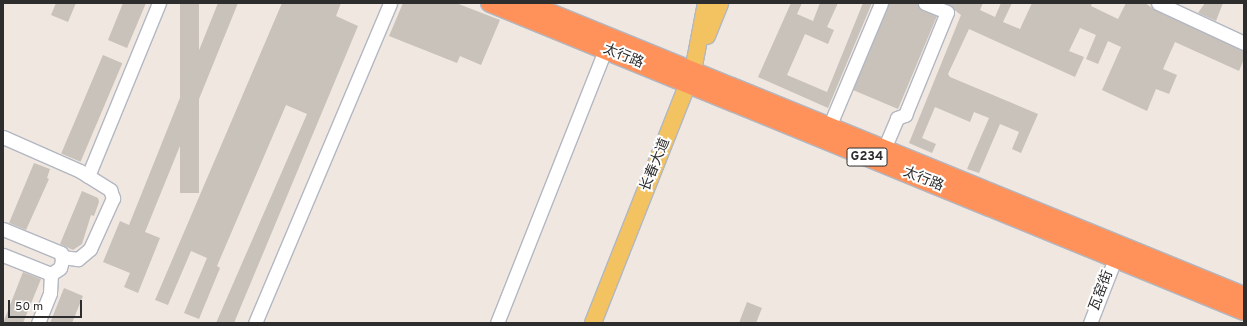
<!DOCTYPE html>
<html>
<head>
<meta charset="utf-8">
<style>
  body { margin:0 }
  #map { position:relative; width:1247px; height:326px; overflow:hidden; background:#efe7e0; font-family:Overpass,"Noto Sans SC",sans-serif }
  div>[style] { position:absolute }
  .building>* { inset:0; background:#c8c2bb; transform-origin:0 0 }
  .roads { filter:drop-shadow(1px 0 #b3b7c1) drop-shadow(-1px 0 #b3b7c1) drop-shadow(0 1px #b3b7c1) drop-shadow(0 -1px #b3b7c1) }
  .minor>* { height:13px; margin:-6.5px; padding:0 6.5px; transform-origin:6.5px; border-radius:6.5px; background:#fff }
  .major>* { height:16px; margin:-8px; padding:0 8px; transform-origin:8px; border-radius:8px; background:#f3c261 }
  .highway>* { height:18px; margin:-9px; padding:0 9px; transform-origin:9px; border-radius:9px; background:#ff925b }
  span { translate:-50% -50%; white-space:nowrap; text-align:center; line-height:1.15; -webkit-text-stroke:4px #fff; paint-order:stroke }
  .shield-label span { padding:1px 3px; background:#fff; border:1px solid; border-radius:3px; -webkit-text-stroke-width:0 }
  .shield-label { font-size:13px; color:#2d2d2d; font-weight:700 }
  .street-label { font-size:14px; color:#2d2d2d }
  .frame { position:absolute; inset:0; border:4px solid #2d2d2d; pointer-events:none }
  .scale { position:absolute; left:8px; top:300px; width:74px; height:18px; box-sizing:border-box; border:2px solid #2d2d2d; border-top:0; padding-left:5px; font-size:12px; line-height:14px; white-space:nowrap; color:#2d2d2d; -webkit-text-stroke:3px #fff; paint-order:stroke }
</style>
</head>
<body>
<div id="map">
  <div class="building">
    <i style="clip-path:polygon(56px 3px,76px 3px,68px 22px,51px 15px)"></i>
    <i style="clip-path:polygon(123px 3px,146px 3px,127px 48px,108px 40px)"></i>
    <i style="left:180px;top:3px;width:19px;height:190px"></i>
    <i style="clip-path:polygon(218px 3px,238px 3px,145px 232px,160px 238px,138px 293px,124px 287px,130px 273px,103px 262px,120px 221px,129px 225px)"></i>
    <i style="clip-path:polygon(282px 3px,341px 3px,336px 16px,358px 26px,234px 323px,216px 323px,307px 114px,286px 105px,217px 266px,220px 268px,199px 319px,184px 313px,207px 258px,191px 251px,168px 305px,155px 300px)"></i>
    <i style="clip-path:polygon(403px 3px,456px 3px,500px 20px,481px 65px,460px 56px,457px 63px,389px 36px)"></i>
    <i style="clip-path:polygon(791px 3px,802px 3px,797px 14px,813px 21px,820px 3px,838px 3px,827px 27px,834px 30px,828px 44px,805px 34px,787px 75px,827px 92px,863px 3px,872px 3px,828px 108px,758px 77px)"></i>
    <i style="clip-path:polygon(889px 3px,917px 3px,922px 10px,937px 16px,898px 109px,853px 90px)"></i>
    <i style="clip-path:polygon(946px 3px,983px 3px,980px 10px,995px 17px,1001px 3px,1012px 3px,1003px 22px,1020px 29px,1032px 3px,1092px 3px,1091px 6px,1118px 19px,1126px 3px,1145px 3px,1155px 10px,1244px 51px,1244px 59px,1239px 71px,1175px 42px,1163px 69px,1177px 75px,1169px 94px,1156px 89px,1147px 111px,1102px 90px,1121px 47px,1108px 41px,1098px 64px,1086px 59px,1096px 35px,1080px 28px,1069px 51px,1084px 57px,1075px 77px,969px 29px,948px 74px,950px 77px,1038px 114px,1021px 153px,1012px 149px,1019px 132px,1000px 124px,979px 173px,967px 169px,989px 118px,974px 112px,970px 122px,935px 107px,922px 138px,936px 144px,932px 153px,909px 143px,961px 15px)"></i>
    <i style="clip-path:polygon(1205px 3px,1223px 3px,1216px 21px,1198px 13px)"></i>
    <i style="left:103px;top:55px;width:21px;height:107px;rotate:23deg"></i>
    <i style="clip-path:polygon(34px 163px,50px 169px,47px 178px,49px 179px,26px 230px,9px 223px)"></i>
    <i style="clip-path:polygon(82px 191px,98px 198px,99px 202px,94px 216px,91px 215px,82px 244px,73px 250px,60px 244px)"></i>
    <i style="clip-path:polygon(23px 272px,41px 279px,23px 323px,3px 323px)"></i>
    <i style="clip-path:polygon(64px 288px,83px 296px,72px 323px,50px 323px)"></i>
    <i style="clip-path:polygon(747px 302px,762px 308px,756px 323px,739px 323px)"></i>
  </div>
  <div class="roads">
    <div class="minor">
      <i style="left:1158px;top:3px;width:95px;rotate:24.9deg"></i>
      <i style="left:829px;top:127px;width:134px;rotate:-67.2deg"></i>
      <i style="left:3px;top:137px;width:84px;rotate:23.8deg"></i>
      <i style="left:80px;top:171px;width:36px;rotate:32deg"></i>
      <i style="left:110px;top:190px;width:9px;rotate:69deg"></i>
      <i style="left:113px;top:198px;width:56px;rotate:114.3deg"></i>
      <i style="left:90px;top:249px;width:16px;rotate:140deg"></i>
      <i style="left:78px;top:259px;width:16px;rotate:-173deg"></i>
      <i style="left:884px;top:149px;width:34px;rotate:-67deg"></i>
      <i style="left:897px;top:118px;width:9px;rotate:-21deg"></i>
      <i style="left:905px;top:115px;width:111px;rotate:-67.8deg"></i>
      <i style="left:947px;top:12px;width:24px;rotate:-158deg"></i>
      <i style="left:88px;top:176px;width:187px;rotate:-67.7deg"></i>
      <i style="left:3px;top:229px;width:63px;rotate:22.5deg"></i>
      <i style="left:61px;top:253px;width:8px;rotate:83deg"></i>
      <i style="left:62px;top:261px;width:7px;rotate:106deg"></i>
      <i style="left:60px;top:268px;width:11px;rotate:146deg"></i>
      <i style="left:51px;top:274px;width:52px;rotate:-158.4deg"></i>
      <i style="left:38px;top:323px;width:32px;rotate:-68deg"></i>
      <i style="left:50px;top:293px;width:19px;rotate:-87deg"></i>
      <i style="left:255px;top:323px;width:347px;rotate:-67.1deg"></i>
      <i style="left:497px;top:323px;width:294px;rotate:-68.4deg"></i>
      <i style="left:1090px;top:323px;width:69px;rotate:-68.7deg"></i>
    </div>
    <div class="major">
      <i style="left:707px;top:36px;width:35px;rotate:-68deg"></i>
      <i style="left:593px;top:323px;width:271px;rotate:-68.4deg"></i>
      <i style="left:693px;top:71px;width:69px;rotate:-79.2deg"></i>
    </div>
    <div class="highway">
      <i style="left:490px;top:3px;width:814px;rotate:22.22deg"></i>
      <i style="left:526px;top:3px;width:775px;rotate:22.2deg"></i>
    </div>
  </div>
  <div class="shield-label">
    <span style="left:867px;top:157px">G234</span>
  </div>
  <div class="street-label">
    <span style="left:623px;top:57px;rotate:22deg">太行路</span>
    <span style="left:656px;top:165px;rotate:-68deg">长春大道</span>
    <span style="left:923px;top:180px;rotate:22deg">太行路</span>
    <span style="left:1102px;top:291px;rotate:-69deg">瓦窑街</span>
  </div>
  <div class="frame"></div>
  <div class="scale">50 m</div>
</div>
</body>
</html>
